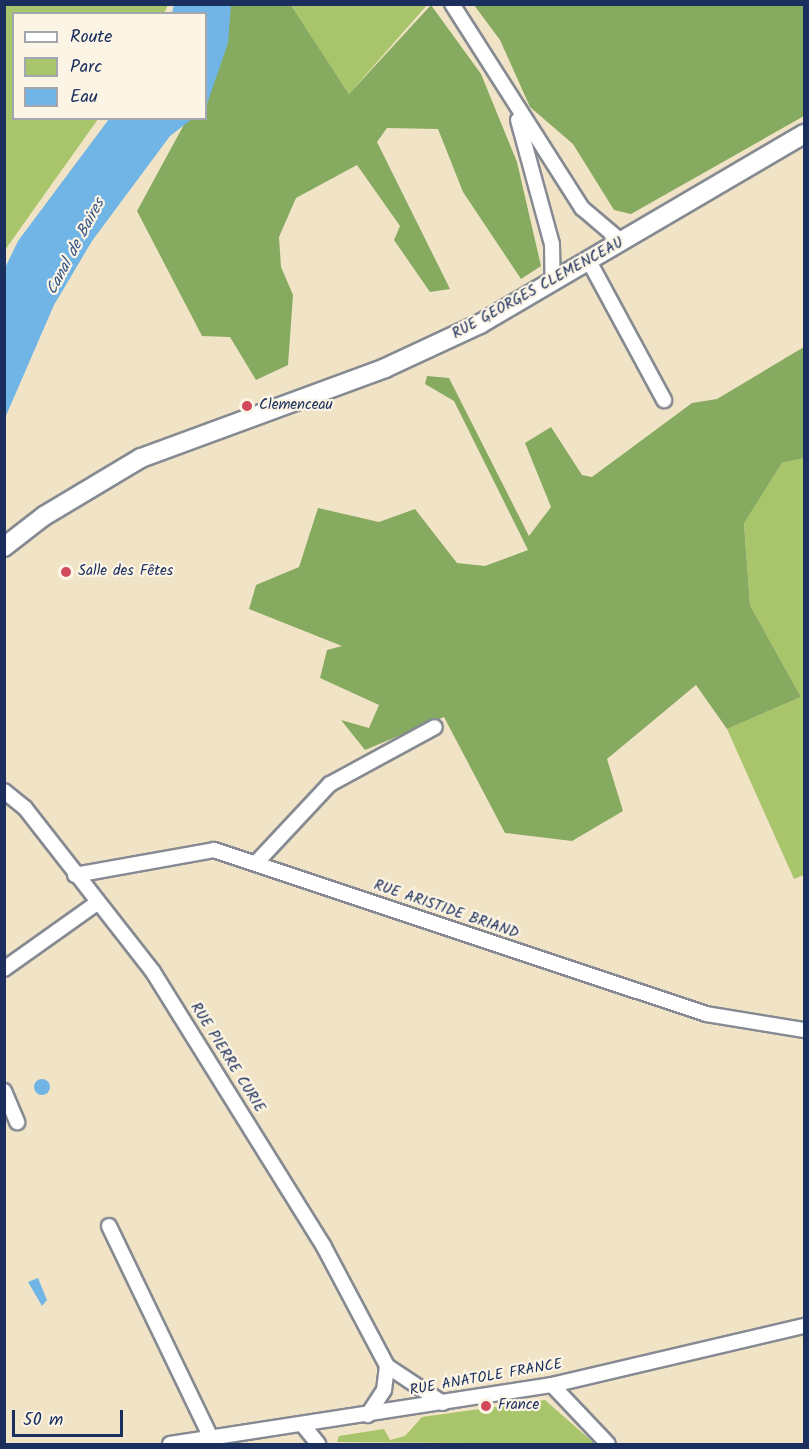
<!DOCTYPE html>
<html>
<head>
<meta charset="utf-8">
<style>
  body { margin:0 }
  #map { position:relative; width:809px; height:1449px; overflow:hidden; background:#f1e4c6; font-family:Kalam,sans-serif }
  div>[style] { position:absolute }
  .green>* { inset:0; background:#a8c56c }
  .forest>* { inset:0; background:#86aa60 }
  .water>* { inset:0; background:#70b5e6 }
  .round { border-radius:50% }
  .roads { filter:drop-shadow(2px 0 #868a92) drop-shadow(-2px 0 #868a92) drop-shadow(0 2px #868a92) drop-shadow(0 -2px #868a92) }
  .minor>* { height:14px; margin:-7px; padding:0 7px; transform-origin:7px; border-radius:7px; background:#fff }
  .secondary>* { height:18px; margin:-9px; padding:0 9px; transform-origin:9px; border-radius:9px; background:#fff }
  .dots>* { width:16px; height:16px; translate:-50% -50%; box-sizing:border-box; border:3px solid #fcf5e5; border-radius:50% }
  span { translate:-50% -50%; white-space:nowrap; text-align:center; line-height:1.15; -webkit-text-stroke:4.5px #fcf5e5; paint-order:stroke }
  .street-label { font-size:15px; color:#1b2f5e }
  .poi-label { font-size:15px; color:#1b2f5e }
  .left { translate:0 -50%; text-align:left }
  .water-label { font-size:16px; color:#355787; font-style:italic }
  .frame { position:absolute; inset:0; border:6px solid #1b2f5e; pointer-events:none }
  .legend { position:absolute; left:12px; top:12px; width:195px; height:108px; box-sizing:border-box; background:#fcf5e5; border:2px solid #a2a6af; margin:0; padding:8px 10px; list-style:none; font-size:18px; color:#1b2f5e }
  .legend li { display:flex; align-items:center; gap:12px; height:30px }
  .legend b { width:30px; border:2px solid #a2a6af }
  .scale { position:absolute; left:12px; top:1410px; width:111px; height:27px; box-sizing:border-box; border:3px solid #1b2f5e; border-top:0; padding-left:8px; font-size:18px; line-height:21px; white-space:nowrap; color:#1b2f5e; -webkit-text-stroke:4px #fcf5e5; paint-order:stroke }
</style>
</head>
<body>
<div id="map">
  <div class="green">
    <i style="clip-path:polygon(5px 4px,168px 5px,164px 13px,14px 14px,14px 118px,98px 119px,5px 250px)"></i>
    <i style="clip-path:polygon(291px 5px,427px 5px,349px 94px)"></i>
    <i style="clip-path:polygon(804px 458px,804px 875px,794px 879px,727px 729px,801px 697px,750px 605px,744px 522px,782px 463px)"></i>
    <i style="clip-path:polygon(545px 1400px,595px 1444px,337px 1442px,339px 1436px,384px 1429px,390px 1440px,405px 1436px,422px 1417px)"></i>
  </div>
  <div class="forest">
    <i style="clip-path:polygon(215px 5px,291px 5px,349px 94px,431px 5px,481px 74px,517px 162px,541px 266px,521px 279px,463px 192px,438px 129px,387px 128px,377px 142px,450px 289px,430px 292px,394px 240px,400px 226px,357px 165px,296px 198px,279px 237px,281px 267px,293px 295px,288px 365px,256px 380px,230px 337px,202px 336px,137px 211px,187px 119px,206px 118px)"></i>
    <i style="clip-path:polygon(474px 5px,804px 5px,804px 116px,631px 214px,614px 210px,573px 144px,530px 107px,500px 40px)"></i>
    <i style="clip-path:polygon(804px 347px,804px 458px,782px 463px,744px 523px,750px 605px,801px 697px,727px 729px,696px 685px,607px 759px,623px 811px,572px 841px,505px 833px,444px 717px,365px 750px,341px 720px,369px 728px,379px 705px,320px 678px,327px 650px,342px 646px,249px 609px,256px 585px,299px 567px,318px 508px,379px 522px,415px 509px,457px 563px,485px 566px,528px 550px,454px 401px,425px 384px,427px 376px,449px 378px,529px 536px,551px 507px,525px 443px,551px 427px,582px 475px,592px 477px,692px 403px,717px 399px)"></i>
  </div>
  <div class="water">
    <i style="clip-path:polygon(174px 5px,231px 5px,228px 43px,206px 107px,206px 14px,172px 13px)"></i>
    <i style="clip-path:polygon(109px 119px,192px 119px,170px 136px,92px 241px,54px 305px,5px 418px,5px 268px,18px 241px)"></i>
    <i class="round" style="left:34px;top:1079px;width:16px;height:16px"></i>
    <i style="clip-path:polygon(38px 1278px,47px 1300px,42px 1306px,28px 1282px)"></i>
  </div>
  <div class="roads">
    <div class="minor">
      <i style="left:452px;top:4px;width:242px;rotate:57.5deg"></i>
      <i style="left:582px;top:208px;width:52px;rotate:40.4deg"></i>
      <i style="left:518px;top:120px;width:129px;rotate:74.7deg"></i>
      <i style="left:552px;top:244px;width:39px;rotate:89deg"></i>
      <i style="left:590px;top:263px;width:156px;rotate:61.6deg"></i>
      <i style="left:4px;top:791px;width:27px;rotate:39deg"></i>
      <i style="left:25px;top:808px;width:208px;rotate:52deg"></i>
      <i style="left:153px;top:972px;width:322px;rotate:58.1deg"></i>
      <i style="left:323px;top:1245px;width:137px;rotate:62.1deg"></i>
      <i style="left:387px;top:1366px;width:24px;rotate:97deg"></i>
      <i style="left:384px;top:1390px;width:30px;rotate:123deg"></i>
      <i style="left:256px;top:863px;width:108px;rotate:-46.9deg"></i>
      <i style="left:330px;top:784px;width:119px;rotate:-28.5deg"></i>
      <i style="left:75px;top:875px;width:141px;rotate:-10.2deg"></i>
      <i style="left:214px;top:850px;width:519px;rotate:18.43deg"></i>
      <i style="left:706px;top:1014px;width:99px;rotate:9.3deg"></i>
      <i style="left:4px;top:969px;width:114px;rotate:-35.4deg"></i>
      <i style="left:4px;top:1091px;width:34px;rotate:67deg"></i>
      <i style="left:109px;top:1226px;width:235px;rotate:64.3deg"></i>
      <i style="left:387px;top:1366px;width:67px;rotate:33.5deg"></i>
      <i style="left:552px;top:1385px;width:81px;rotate:46.5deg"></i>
      <i style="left:302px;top:1424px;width:26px;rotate:51deg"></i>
      <i style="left:170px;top:1444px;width:387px;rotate:-8.8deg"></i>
      <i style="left:552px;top:1385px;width:259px;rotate:-13.2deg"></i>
    </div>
    <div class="secondary">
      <i style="left:4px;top:547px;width:51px;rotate:-37.8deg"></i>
      <i style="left:44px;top:516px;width:113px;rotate:-30.9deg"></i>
      <i style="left:141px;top:458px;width:260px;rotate:-20.2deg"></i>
      <i style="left:385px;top:368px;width:105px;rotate:-24.9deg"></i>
      <i style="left:480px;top:324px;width:376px;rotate:-30.4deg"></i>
    </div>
  </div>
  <div class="dots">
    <i style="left:247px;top:406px;background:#d1495b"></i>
    <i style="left:66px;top:572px;background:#d1495b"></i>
    <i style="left:486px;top:1406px;background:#d1495b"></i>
  </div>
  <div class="street-label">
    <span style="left:538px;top:289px;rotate:-29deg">RUE GEORGES CLEMENCEAU</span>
    <span style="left:446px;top:910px;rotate:19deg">RUE ARISTIDE BRIAND</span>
    <span style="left:227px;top:1058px;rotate:58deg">RUE PIERRE CURIE</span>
    <span style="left:486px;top:1378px;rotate:-10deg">RUE ANATOLE FRANCE</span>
  </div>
  <div class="poi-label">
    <span class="left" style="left:259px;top:406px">Clemenceau</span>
    <span class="left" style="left:78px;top:572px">Salle des Fêtes</span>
    <span class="left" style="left:498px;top:1406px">France</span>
  </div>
  <div class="water-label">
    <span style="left:76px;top:247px;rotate:-62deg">Canal de Baires</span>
  </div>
  <div class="frame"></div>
  <ul class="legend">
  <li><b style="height:8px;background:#fff"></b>Route</li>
  <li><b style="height:16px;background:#a8c56c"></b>Parc</li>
  <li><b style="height:16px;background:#70b5e6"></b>Eau</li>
  </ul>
  <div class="scale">50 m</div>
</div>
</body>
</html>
